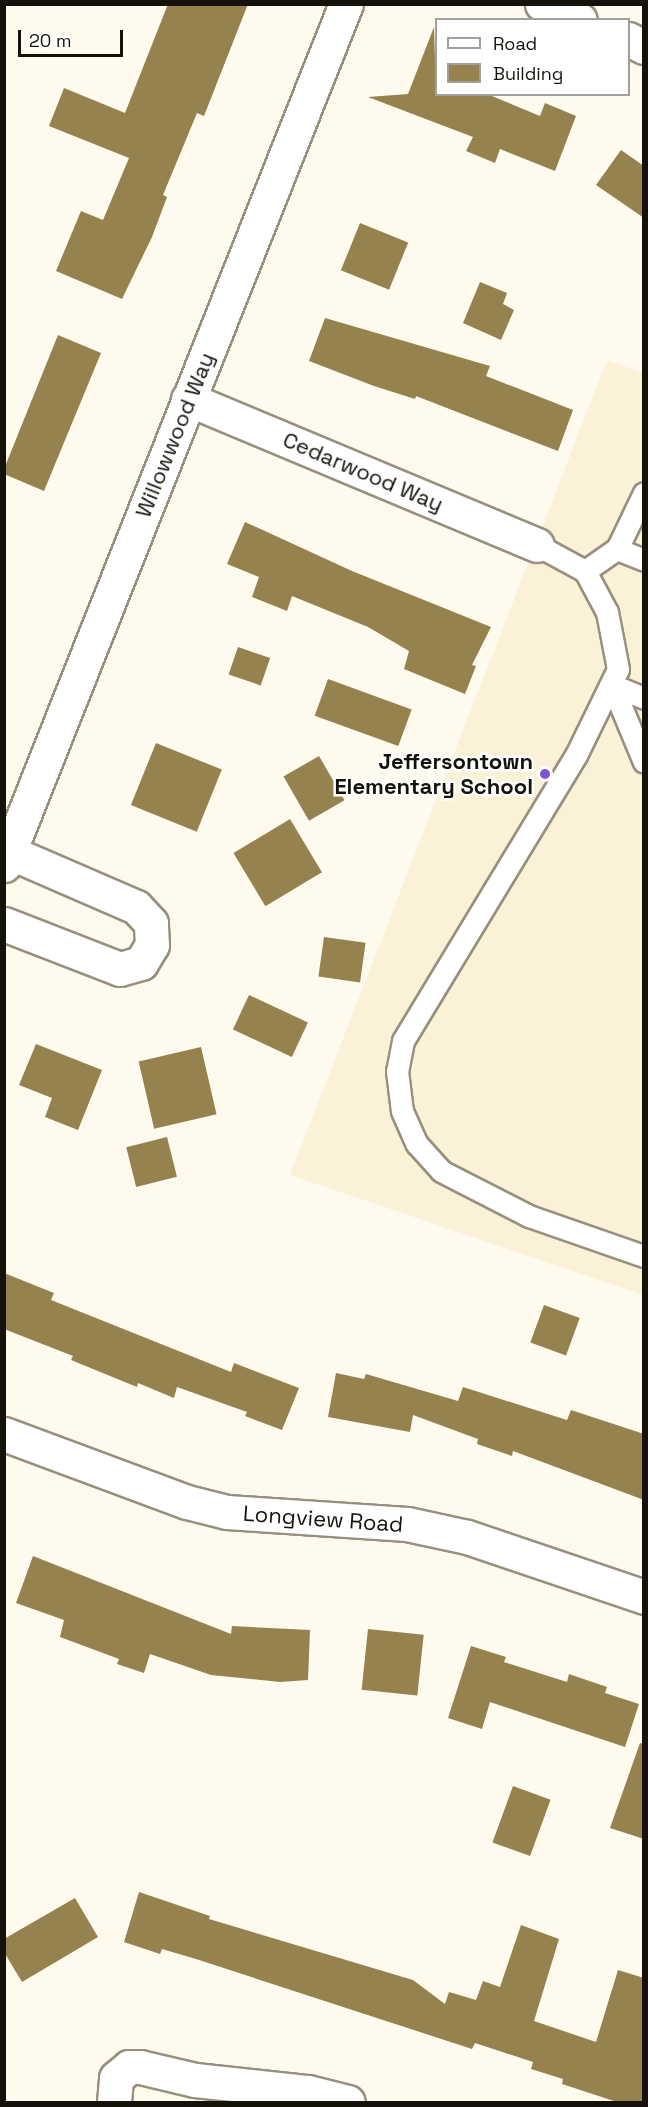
<!DOCTYPE html>
<html>
<head>
<meta charset="utf-8">
<style>
  body { margin:0 }
  #map { position:relative; width:648px; height:2107px; overflow:hidden; background:#fefaee; font-family:"Space Grotesk",sans-serif }
  div>[style] { position:absolute }
  .built>* { inset:0; background:#fbf1d6 }
  .building>* { inset:0; background:#95824f; transform-origin:0 0 }
  .roads { filter:drop-shadow(2px 0 #97907e) drop-shadow(-2px 0 #97907e) drop-shadow(0 2px #97907e) drop-shadow(0 -2px #97907e) }
  .service>* { height:21px; margin:-10.5px; padding:0 10.5px; transform-origin:10.5px; border-radius:10.5px; background:#fff }
  .minor>* { height:33px; margin:-16.5px; padding:0 16.5px; transform-origin:16.5px; border-radius:16.5px; background:#fff }
  .dots>* { width:16px; height:16px; translate:-50% -50%; box-sizing:border-box; border:3px solid #fff; border-radius:50% }
  span { translate:-50% -50%; white-space:nowrap; text-align:center; line-height:1.15; -webkit-text-stroke:5px #fff; paint-order:stroke }
  .street-label { font-size:22px; color:#14120b }
  .poi-label { font-size:22px; color:#14120b; font-weight:700 }
  .right { translate:-100% -50%; text-align:right }
  .frame { position:absolute; inset:0; border:6px solid #14120b; pointer-events:none }
  .legend { position:absolute; left:435px; top:18px; width:195px; height:78px; box-sizing:border-box; background:#fff; border:2px solid #a1a09d; margin:0; padding:8px 10px; list-style:none; font-size:18px; color:#14120b }
  .legend li { display:flex; align-items:center; gap:12px; height:30px }
  .legend b { width:30px; border:2px solid #a1a09d }
  .scale { position:absolute; left:18px; top:30px; width:105px; height:27px; box-sizing:border-box; border:3px solid #14120b; border-top:0; padding-left:8px; font-size:18px; line-height:21px; white-space:nowrap; color:#14120b; -webkit-text-stroke:4px #fff; paint-order:stroke }
</style>
</head>
<body>
<div id="map">
  <div class="built">
    <i style="clip-path:polygon(607px 360px,643px 373px,643px 1295px,290px 1175px)"></i>
  </div>
  <div class="building">
    <i style="clip-path:polygon(168px 4px,248px 4px,204px 116px,197px 113px,163px 195px,167px 197px,152px 237px,122px 299px,56px 271px,81px 211px,103px 220px,129px 158px,49px 126px,64px 88px,125px 113px)"></i>
    <i style="clip-path:polygon(434px 27px,436px 94px,487px 94px,540px 116px,545px 103px,576px 116px,555px 171px,500px 149px,495px 163px,466px 151px,473px 137px,368px 97px,408px 94px)"></i>
    <i style="clip-path:polygon(621px 150px,644px 166px,644px 218px,596px 185px)"></i>
    <i style="left:360px;top:223px;width:52px;height:51px;rotate:22deg"></i>
    <i style="clip-path:polygon(480px 282px,507px 293px,503px 304px,514px 310px,501px 340px,463px 323px)"></i>
    <i style="clip-path:polygon(325px 318px,490px 366px,486px 376px,573px 410px,558px 451px,416px 396px,415px 399px,374px 386px,309px 361px)"></i>
    <i style="clip-path:polygon(58px 335px,101px 353px,44px 491px,4px 474px,4px 469px)"></i>
    <i style="clip-path:polygon(245px 522px,352px 571px,491px 627px,472px 665px,476px 666px,465px 694px,404px 669px,409px 651px,368px 627px,292px 596px,287px 611px,252px 597px,259px 577px,227px 564px)"></i>
    <i style="left:238px;top:647px;width:34px;height:29px;rotate:19deg"></i>
    <i style="left:328px;top:679px;width:89px;height:39px;rotate:20deg"></i>
    <i style="left:156px;top:743px;width:71px;height:67px;rotate:22deg"></i>
    <i style="left:319px;top:756px;width:51px;height:41px;rotate:60deg"></i>
    <i style="left:290px;top:819px;width:62px;height:66px;rotate:59deg"></i>
    <i style="left:324px;top:937px;width:42px;height:40px;rotate:8deg"></i>
    <i style="left:249px;top:995px;width:65px;height:38px;rotate:25deg"></i>
    <i style="clip-path:polygon(36px 1044px,102px 1070px,78px 1130px,45px 1117px,52px 1098px,19px 1085px)"></i>
    <i style="left:201px;top:1047px;width:69px;height:64px;rotate:77deg"></i>
    <i style="left:167px;top:1137px;width:41px;height:42px;rotate:76deg"></i>
    <i style="clip-path:polygon(4px 1273px,54px 1293px,51px 1300px,231px 1372px,234px 1363px,299px 1388px,282px 1430px,245px 1416px,247px 1412px,177px 1387px,174px 1398px,138px 1383px,137px 1387px,71px 1360px,73px 1356px,4px 1329px)"></i>
    <i style="left:544px;top:1305px;width:38px;height:40px;rotate:20deg"></i>
    <i style="clip-path:polygon(336px 1373px,364px 1379px,366px 1374px,458px 1401px,463px 1387px,567px 1420px,571px 1410px,644px 1434px,644px 1500px,513px 1451px,512px 1456px,477px 1444px,478px 1439px,413px 1415px,410px 1432px,328px 1417px)"></i>
    <i style="clip-path:polygon(33px 1556px,231px 1634px,232px 1626px,310px 1630px,308px 1680px,280px 1682px,211px 1675px,150px 1654px,144px 1673px,117px 1664px,119px 1659px,60px 1637px,64px 1620px,16px 1603px)"></i>
    <i style="left:368px;top:1629px;width:56px;height:61px;rotate:6deg"></i>
    <i style="clip-path:polygon(471px 1646px,506px 1657px,504px 1662px,567px 1682px,569px 1674px,607px 1687px,605px 1693px,639px 1704px,625px 1747px,490px 1702px,482px 1729px,448px 1718px)"></i>
    <i style="clip-path:polygon(640px 1743px,644px 1744px,644px 1839px,610px 1828px)"></i>
    <i style="left:513px;top:1786px;width:40px;height:60px;rotate:20deg"></i>
    <i style="clip-path:polygon(139px 1892px,210px 1916px,209px 1919px,413px 1980px,445px 2004px,449px 1992px,476px 2000px,483px 1981px,500px 1987px,521px 1925px,559px 1939px,534px 2021px,596px 2042px,618px 1970px,644px 1978px,644px 2103px,620px 2103px,562px 2084px,563px 2079px,531px 2069px,533px 2062px,475px 2043px,472px 2049px,196px 1959px,162px 1949px,160px 1954px,124px 1942px)"></i>
    <i style="clip-path:polygon(75px 1898px,98px 1937px,22px 1982px,4px 1952px,4px 1939px)"></i>
  </div>
  <div class="roads">
    <div class="service">
      <i style="left:537px;top:545px;width:55px;rotate:28.4deg"></i>
      <i style="left:585px;top:571px;width:47px;rotate:61.8deg"></i>
      <i style="left:607px;top:612px;width:58px;rotate:79.1deg"></i>
      <i style="left:618px;top:669px;width:96px;rotate:116deg"></i>
      <i style="left:576px;top:755px;width:334px;rotate:121.2deg"></i>
      <i style="left:403px;top:1041px;width:31px;rotate:101deg"></i>
      <i style="left:397px;top:1071px;width:40px;rotate:82.9deg"></i>
      <i style="left:402px;top:1111px;width:36px;rotate:66deg"></i>
      <i style="left:417px;top:1144px;width:36px;rotate:48deg"></i>
      <i style="left:441px;top:1171px;width:99px;rotate:27.1deg"></i>
      <i style="left:529px;top:1216px;width:122px;rotate:19.2deg"></i>
      <i style="left:617px;top:549px;width:29px;rotate:22deg"></i>
      <i style="left:585px;top:571px;width:39px;rotate:-35deg"></i>
      <i style="left:617px;top:549px;width:62px;rotate:-64.3deg"></i>
      <i style="left:612px;top:685px;width:83px;rotate:67.4deg"></i>
      <i style="left:612px;top:685px;width:35px;rotate:22deg"></i>
    </div>
    <div class="minor">
      <i style="left:542px;top:4px;width:41px;rotate:22.8deg"></i>
      <i style="left:628px;top:39px;width:18px;rotate:27deg"></i>
      <i style="left:188px;top:399px;width:378px;rotate:22.7deg"></i>
      <i style="left:4px;top:865px;width:926px;rotate:-68.34deg"></i>
      <i style="left:4px;top:924px;width:124px;rotate:21.2deg"></i>
      <i style="left:120px;top:969px;width:22px;rotate:-16deg"></i>
      <i style="left:141px;top:963px;width:21px;rotate:-59deg"></i>
      <i style="left:152px;top:945px;width:22px;rotate:-93deg"></i>
      <i style="left:151px;top:923px;width:22px;rotate:-133deg"></i>
      <i style="left:136px;top:907px;width:138px;rotate:-156.6deg"></i>
      <i style="left:4px;top:1434px;width:195px;rotate:20.4deg"></i>
      <i style="left:187px;top:1502px;width:41px;rotate:14deg"></i>
      <i style="left:227px;top:1512px;width:180px;rotate:3.8deg"></i>
      <i style="left:407px;top:1524px;width:61px;rotate:12.2deg"></i>
      <i style="left:467px;top:1537px;width:187px;rotate:18.7deg"></i>
      <i style="left:114px;top:2102px;width:24px;rotate:-85deg"></i>
      <i style="left:116px;top:2078px;width:17px;rotate:-40deg"></i>
      <i style="left:129px;top:2067px;width:11px"></i>
      <i style="left:140px;top:2067px;width:57px;rotate:13.3deg"></i>
      <i style="left:195px;top:2080px;width:114px;rotate:6.1deg"></i>
      <i style="left:308px;top:2092px;width:41px;rotate:14deg"></i>
    </div>
  </div>
  <div class="dots">
    <i style="left:545px;top:774px;background:#7e55cf"></i>
  </div>
  <div class="street-label">
    <span style="left:175px;top:435px;rotate:-68deg">Willowwood Way</span>
    <span style="left:363px;top:472px;rotate:23deg">Cedarwood Way</span>
    <span style="left:323px;top:1519px;rotate:4deg">Longview Road</span>
  </div>
  <div class="poi-label">
    <span class="right" style="left:533px;top:774px">Jeffersontown<br>Elementary School</span>
  </div>
  <div class="frame"></div>
  <ul class="legend">
  <li><b style="height:8px;background:#fff"></b>Road</li>
  <li><b style="height:16px;background:#95824f"></b>Building</li>
  </ul>
  <div class="scale">20 m</div>
</div>
</body>
</html>
